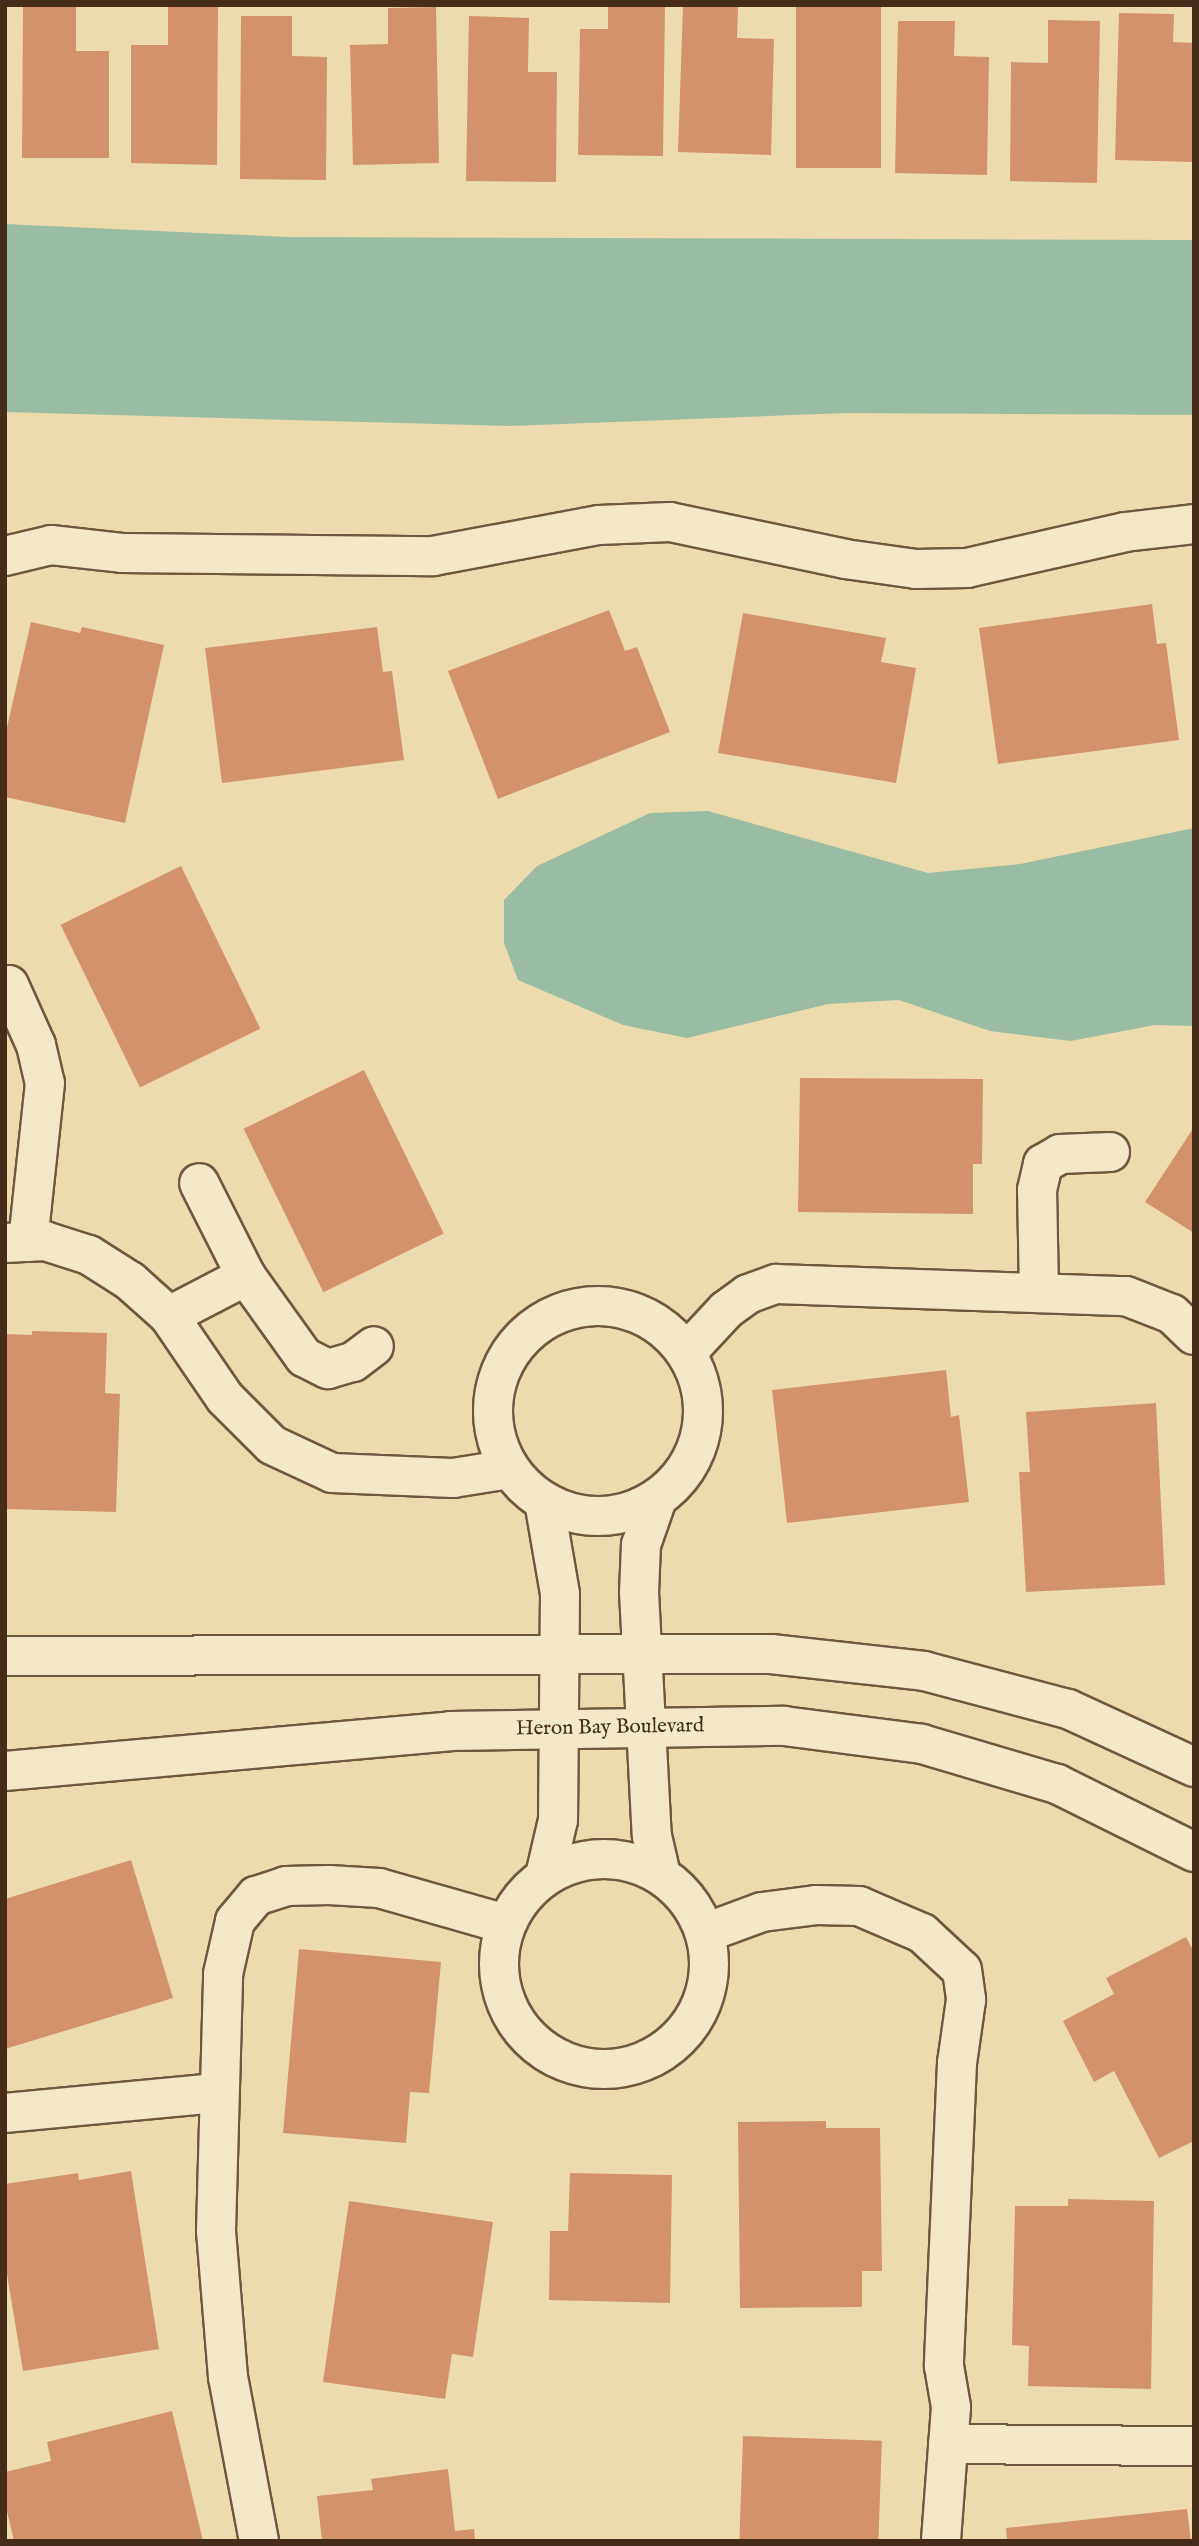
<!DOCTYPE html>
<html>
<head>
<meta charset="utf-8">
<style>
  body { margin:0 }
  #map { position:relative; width:1199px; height:2546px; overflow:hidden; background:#ecdcad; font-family:"IM FELL English",serif }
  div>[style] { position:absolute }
  .water>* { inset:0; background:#9abca4 }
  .building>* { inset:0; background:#d4926b; transform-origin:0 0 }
  .roads { filter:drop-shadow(2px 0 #6f583f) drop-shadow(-2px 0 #6f583f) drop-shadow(0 2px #6f583f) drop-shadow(0 -2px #6f583f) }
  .minor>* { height:38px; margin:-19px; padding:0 19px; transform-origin:19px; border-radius:19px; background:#f3e8ca }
  .minor>.ring { margin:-19px; padding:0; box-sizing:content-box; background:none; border:38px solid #f3e8ca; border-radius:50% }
  span { translate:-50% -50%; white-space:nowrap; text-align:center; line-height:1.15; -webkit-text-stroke:7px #f3e8ca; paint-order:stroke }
  .street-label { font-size:21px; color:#452c1a }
  .frame { position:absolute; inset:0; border:7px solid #452c1a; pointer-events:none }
</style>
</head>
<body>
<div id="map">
  <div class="water">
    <i style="clip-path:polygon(5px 224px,289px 237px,1194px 240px,1194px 415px,846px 413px,510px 426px,5px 412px)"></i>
    <i style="clip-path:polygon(708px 811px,928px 873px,1020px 864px,1194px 828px,1194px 1026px,1155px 1025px,1071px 1041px,990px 1031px,899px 1000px,828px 1004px,687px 1038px,623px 1025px,518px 980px,504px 943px,504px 900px,537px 866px,650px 813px)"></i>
  </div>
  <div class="building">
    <i style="clip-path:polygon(23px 5px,76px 5px,76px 51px,109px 51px,109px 158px,22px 158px)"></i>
    <i style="clip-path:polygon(168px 5px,218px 5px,217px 165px,131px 163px,131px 45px,168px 45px)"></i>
    <i style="clip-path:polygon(608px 5px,665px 6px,663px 156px,578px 155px,580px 29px,608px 29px)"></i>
    <i style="left:796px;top:5px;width:85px;height:163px"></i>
    <i style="clip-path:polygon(683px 6px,738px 7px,737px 38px,774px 39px,771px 155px,678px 152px)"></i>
    <i style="clip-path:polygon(436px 7px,439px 163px,353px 165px,350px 45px,388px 44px,388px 8px)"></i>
    <i style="clip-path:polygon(1119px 13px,1174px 14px,1173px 42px,1194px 43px,1194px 162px,1115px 160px)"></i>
    <i style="clip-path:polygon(241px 16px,292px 16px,292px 56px,327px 57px,326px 180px,240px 179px)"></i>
    <i style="clip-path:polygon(469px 16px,529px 18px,528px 72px,557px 72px,556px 182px,466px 181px)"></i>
    <i style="clip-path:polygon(1048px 20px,1100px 21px,1097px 183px,1010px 181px,1011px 62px,1048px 63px)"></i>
    <i style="clip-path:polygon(898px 21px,955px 21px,954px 56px,989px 57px,987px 175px,895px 173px)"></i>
    <i style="clip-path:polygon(1152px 604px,1157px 644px,1166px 643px,1179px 740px,998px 764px,979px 628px)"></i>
    <i style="clip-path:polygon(609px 610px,625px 651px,637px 647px,670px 732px,498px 799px,448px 671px)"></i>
    <i style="clip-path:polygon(743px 613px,886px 638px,881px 662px,916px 668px,896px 783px,718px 753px)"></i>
    <i style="clip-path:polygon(31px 622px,80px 633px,82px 627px,164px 645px,125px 823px,5px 797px,5px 736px)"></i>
    <i style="clip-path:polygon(377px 627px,383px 672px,392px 671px,404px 760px,222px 783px,205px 648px)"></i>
    <i style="left:181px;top:866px;width:181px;height:134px;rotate:64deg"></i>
    <i style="left:364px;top:1070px;width:182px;height:134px;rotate:64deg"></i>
    <i style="clip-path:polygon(800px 1078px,983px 1079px,982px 1164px,973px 1164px,973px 1214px,798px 1212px)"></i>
    <i style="clip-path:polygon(1194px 1127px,1194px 1233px,1145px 1202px)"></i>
    <i style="clip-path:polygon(32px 1331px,107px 1333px,105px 1393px,120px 1394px,116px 1512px,5px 1509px,5px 1334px,32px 1335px)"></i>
    <i style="clip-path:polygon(946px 1370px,951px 1417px,959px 1415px,969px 1502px,787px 1523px,772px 1390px)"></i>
    <i style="clip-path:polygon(1156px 1403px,1165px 1585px,1026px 1592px,1019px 1472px,1030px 1472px,1026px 1412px)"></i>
    <i style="clip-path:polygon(131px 1860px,173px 1998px,5px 2049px,5px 1899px)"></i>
    <i style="clip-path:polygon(1186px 1937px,1194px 1952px,1194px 2141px,1159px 2158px,1114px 2071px,1094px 2082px,1063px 2021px,1114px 1994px,1106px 1978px)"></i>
    <i style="clip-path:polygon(299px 1949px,441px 1962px,429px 2093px,410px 2092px,406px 2143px,283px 2133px)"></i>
    <i style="clip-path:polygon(826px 2121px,826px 2128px,880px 2128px,882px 2271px,862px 2271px,862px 2307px,740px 2308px,738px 2122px)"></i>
    <i style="clip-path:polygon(131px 2171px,159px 2349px,23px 2371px,5px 2262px,5px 2184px,78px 2173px,79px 2180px)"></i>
    <i style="clip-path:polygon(570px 2173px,672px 2175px,670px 2303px,549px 2300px,550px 2231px,568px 2231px)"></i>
    <i style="clip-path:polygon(1068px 2199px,1154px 2201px,1151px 2389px,1028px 2386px,1029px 2346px,1012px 2345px,1015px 2206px,1068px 2206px)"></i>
    <i style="clip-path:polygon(349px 2201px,493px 2222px,473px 2357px,452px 2354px,445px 2399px,323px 2382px)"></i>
    <i style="clip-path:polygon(172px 2411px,203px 2541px,14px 2541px,5px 2503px,5px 2472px,51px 2461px,47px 2442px)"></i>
    <i style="left:743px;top:2436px;width:139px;height:105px;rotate:2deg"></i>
    <i style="clip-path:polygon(448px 2469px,455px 2531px,474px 2529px,475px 2541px,322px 2541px,317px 2496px,373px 2490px,371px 2479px)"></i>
    <i style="clip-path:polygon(1187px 2509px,1191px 2541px,1007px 2541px,1006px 2528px)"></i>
  </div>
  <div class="roads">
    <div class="minor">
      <i style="left:5px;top:556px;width:47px;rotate:-13.4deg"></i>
      <i style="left:51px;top:545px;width:71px;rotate:6.4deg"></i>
      <i style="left:122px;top:553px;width:311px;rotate:0.6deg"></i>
      <i style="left:433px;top:556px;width:169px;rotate:-10.6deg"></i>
      <i style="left:599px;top:525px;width:71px;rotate:-2.4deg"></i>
      <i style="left:670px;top:522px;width:179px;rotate:11.9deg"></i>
      <i style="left:845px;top:559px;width:72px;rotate:8deg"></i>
      <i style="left:916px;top:569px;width:51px;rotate:-1.1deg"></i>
      <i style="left:967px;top:568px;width:162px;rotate:-12.8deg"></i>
      <i style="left:1125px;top:532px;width:69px;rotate:-6.6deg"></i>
      <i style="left:9px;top:985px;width:66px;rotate:65.8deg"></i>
      <i style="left:36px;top:1045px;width:39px;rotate:77deg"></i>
      <i style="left:45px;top:1083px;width:160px;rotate:96.1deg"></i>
      <i style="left:5px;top:1243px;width:40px;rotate:-2.9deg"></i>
      <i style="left:45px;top:1241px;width:46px;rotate:17.7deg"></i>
      <i style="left:89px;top:1255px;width:49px;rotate:32.4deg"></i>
      <i style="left:130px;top:1281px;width:52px;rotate:41.9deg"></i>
      <i style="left:169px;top:1316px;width:99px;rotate:55.7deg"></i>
      <i style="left:225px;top:1398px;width:66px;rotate:45deg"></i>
      <i style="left:272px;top:1445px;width:66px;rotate:25deg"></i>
      <i style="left:332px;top:1473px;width:121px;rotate:2.4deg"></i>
      <i style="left:453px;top:1478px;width:57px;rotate:-9.1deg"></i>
      <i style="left:246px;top:1276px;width:100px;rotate:54.4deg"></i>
      <i style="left:304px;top:1357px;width:27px;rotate:27deg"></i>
      <i style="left:328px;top:1369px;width:26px;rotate:-16deg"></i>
      <i style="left:353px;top:1362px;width:26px;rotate:-37deg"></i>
      <i style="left:1039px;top:1292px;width:102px;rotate:-91.1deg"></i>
      <i style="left:1037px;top:1190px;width:27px;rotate:-77deg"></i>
      <i style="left:1043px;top:1164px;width:20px;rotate:-30deg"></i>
      <i style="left:1060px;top:1154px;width:50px;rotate:-2.3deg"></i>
      <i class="ring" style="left:493px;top:1306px;width:172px;height:172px"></i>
      <i style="left:169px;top:1316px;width:87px;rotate:-27.5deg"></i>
      <i style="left:246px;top:1276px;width:104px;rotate:-116.8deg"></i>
      <i style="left:687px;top:1352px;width:57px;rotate:-47.1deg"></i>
      <i style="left:726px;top:1310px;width:27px;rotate:-36deg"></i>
      <i style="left:748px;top:1294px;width:30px;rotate:-20deg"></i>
      <i style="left:776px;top:1284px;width:350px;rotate:2deg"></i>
      <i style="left:1126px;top:1296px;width:49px;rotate:21.4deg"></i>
      <i style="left:1172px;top:1314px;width:30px;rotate:44deg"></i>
      <i style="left:657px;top:1499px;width:49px;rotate:109.2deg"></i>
      <i style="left:641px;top:1545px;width:47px;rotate:92.4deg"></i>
      <i style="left:639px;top:1592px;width:244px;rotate:87deg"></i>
      <i style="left:652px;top:1836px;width:40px;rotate:77deg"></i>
      <i style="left:544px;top:1501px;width:94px;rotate:80.2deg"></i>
      <i style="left:560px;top:1594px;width:226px;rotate:90.5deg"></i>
      <i style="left:558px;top:1820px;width:57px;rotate:103.1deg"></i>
      <i style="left:5px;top:1656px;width:766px;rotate:-0.15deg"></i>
      <i style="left:771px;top:1654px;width:154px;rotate:6.3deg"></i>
      <i style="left:924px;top:1671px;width:149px;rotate:14.8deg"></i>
      <i style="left:1068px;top:1709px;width:139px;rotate:24.7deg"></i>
      <i style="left:5px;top:1771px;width:447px;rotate:-5.1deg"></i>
      <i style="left:450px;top:1731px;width:334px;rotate:-0.9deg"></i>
      <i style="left:784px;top:1726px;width:139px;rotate:7.4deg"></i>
      <i style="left:922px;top:1744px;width:141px;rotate:16.5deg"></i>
      <i style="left:1057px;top:1784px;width:153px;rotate:26.4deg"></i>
      <i class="ring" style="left:499px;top:1859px;width:172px;height:172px"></i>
      <i style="left:705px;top:1933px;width:61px;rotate:-20.2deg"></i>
      <i style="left:762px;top:1912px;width:54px;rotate:-7.4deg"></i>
      <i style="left:816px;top:1905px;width:43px;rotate:1.3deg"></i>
      <i style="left:859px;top:1906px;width:69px;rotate:23.2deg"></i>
      <i style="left:922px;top:1933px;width:54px;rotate:42.8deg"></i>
      <i style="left:962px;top:1970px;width:30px;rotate:82deg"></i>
      <i style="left:966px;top:2000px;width:64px;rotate:98.1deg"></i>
      <i style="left:957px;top:2063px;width:303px;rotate:92.5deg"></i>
      <i style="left:944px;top:2366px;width:42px;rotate:80.3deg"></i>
      <i style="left:951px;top:2407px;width:134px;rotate:94.3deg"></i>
      <i style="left:5px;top:2113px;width:212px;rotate:-5.4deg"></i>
      <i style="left:948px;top:2444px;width:246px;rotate:0.5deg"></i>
      <i style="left:259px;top:2541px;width:167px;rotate:-100.7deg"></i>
      <i style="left:228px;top:2377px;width:146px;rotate:-94.7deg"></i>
      <i style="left:216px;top:2231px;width:257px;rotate:-88.4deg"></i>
      <i style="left:223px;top:1974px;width:54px;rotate:-77.2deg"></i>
      <i style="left:235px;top:1921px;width:33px;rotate:-50deg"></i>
      <i style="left:256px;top:1896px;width:32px;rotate:-18deg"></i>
      <i style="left:286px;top:1886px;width:43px;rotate:-1.3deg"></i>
      <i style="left:329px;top:1885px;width:50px;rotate:3.4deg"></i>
      <i style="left:379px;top:1888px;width:131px;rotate:15.9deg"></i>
    </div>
  </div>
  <div class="street-label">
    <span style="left:610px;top:1728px;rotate:-1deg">Heron Bay Boulevard</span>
  </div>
  <div class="frame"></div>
</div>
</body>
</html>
